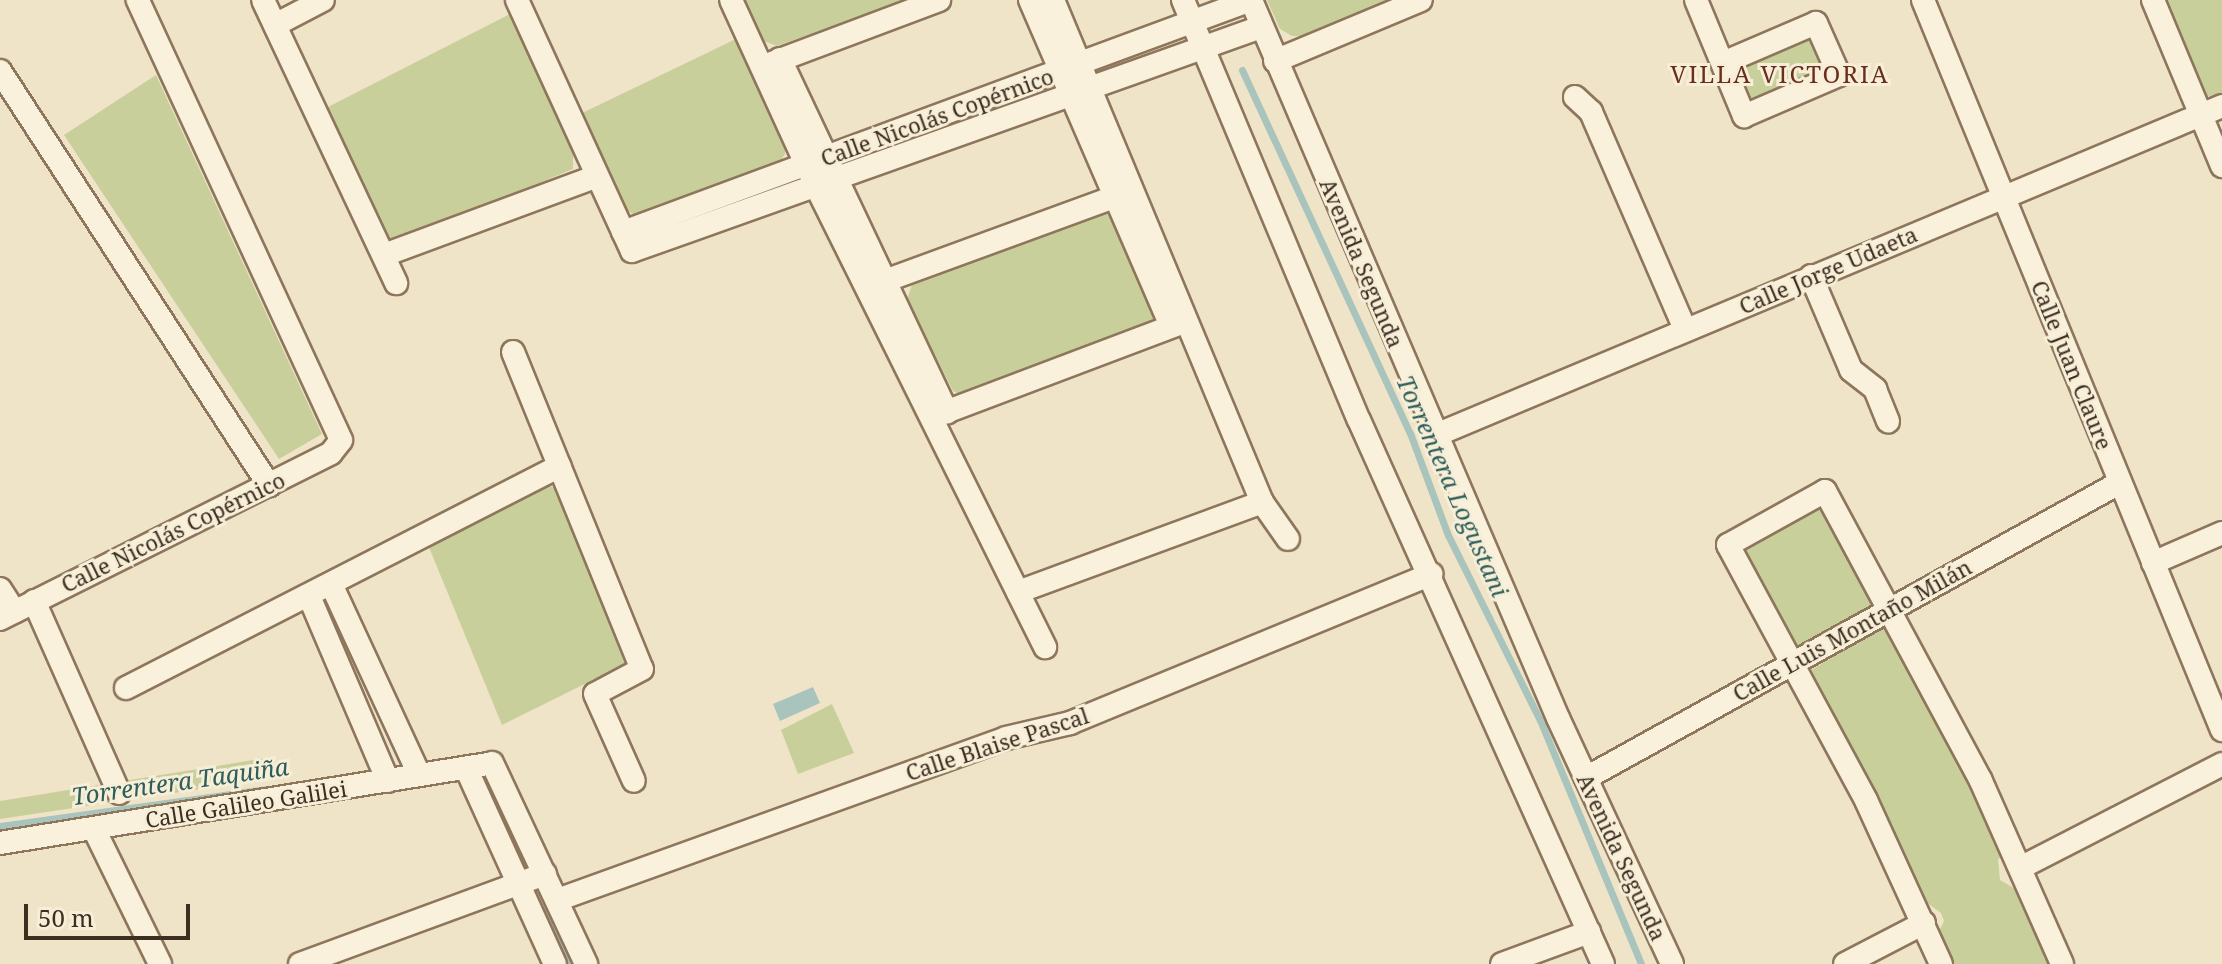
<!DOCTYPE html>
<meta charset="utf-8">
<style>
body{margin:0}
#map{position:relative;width:2222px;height:964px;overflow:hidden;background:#f0e4c8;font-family:"Noto Serif",serif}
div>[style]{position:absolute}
.green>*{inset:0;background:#c9cf9b}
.water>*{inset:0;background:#a9c4bc}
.stream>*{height:7px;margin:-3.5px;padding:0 3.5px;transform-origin:3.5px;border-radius:3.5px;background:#a9c4bc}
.roads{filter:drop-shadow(2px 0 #8d765c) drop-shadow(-2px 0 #8d765c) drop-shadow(0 2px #8d765c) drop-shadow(0 -2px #8d765c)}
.minor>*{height:22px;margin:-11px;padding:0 11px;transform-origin:11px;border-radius:11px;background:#faf1dc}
span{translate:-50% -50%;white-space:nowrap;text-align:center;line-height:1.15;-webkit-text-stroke:6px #f7eed8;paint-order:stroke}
.street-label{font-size:22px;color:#3d2e20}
.neighbourhood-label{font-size:24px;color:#6b2e1e;letter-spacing:2px}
.water-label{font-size:24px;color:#2f5d5a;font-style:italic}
.scale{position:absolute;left:24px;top:904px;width:166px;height:36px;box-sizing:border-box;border:4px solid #3d2e20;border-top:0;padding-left:10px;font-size:24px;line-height:28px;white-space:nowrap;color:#3d2e20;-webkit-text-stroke:6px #f7eed8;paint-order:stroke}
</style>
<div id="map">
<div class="green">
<div style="clip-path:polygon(744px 0,905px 0,777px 46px,761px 40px)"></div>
<div style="clip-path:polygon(1267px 0,1391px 0,1306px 36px,1292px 36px,1280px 29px)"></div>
<div style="clip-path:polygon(2161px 0,2222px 0,2222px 94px,2203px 97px)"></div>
<div style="clip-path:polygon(514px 12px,573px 152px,573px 169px,398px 242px,390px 241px,326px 108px)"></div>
<div style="clip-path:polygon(1805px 36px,1825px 61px,1824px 72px,1749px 105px,1736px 70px,1739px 66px)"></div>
<div style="clip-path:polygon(738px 38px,785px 142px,785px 154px,778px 164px,637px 216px,626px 210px,578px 115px)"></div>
<div style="clip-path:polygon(156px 75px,322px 434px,279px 459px,64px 135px)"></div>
<div style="clip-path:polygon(1105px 212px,1117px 220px,1155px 315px,1151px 322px,961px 395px,953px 391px,907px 300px,913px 281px)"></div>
<div style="clip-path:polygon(542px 484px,557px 488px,625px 664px,502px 725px,428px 545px)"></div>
<div style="clip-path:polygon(1818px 507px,1824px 509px,1872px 600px,1866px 612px,1797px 647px,1741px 550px)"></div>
<div style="clip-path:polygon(1885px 626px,1890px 628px,2007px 849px,1998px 860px,2000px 880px,2019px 891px,2057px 964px,1944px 964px,1937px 935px,1944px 921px,1941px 913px,1919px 897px,1806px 673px)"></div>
<div style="clip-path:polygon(832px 704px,854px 753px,798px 774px,781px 730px)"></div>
<div style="clip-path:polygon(266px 758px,274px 778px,0 819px,0 801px)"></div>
</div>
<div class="water">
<div style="clip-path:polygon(813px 687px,820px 703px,780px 721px,773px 704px)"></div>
</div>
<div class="stream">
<div style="left:1242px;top:70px;width:400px;rotate:65.2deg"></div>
<div style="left:1410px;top:433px;width:109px;rotate:69.6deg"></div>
<div style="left:1448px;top:535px;width:207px;rotate:63.6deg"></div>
<div style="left:1540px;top:720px;width:264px;rotate:67.5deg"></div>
<div style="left:495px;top:799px;width:78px;rotate:65.7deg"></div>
<div style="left:0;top:826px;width:270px;rotate:-7.9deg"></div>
<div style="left:544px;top:911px;width:59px;rotate:63.9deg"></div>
</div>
<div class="roads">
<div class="minor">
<div style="left:263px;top:0;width:313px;rotate:64.8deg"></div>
<div style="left:517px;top:0;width:276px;rotate:65.4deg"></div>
<div style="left:632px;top:251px;width:668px;rotate:-19.6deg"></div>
<div style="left:731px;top:0;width:205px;rotate:65.4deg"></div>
<div style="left:816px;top:186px;width:515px;rotate:63.58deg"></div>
<div style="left:1030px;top:0;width:355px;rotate:66.6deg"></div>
<div style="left:1053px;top:0;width:544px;rotate:67.4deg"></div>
<div style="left:1262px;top:502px;width:45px;rotate:54.9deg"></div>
<div style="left:1183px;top:0;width:455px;rotate:67.3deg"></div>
<div style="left:1359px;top:420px;width:596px;rotate:65.84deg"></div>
<div style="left:1251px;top:0;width:781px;rotate:66.85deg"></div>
<div style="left:1558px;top:718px;width:271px;rotate:65.1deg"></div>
<div style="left:1696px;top:0;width:126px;rotate:67.5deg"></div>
<div style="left:1744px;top:116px;width:103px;rotate:-23.3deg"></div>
<div style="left:1839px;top:75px;width:57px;rotate:-113.9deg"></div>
<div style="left:1816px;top:23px;width:101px;rotate:156.7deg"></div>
<div style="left:1923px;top:0;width:789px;rotate:67.73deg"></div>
<div style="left:2153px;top:0;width:180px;rotate:67.4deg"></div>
<div style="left:275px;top:25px;width:54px;rotate:-27.5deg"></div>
<div style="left:780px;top:59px;width:391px;rotate:64.7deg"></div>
<div style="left:1275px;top:61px;width:158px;rotate:-22.7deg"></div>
<div style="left:769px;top:64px;width:182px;rotate:-20.6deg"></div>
<div style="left:0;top:71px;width:494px;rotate:57deg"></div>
<div style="left:1575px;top:97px;width:22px;rotate:43deg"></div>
<div style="left:1591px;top:112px;width:236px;rotate:66.6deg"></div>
<div style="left:623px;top:232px;width:669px;rotate:-20.28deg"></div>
<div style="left:384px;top:255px;width:227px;rotate:-20.3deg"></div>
<div style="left:1811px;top:276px;width:102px;rotate:66.9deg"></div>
<div style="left:1851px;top:370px;width:31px;rotate:38deg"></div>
<div style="left:1875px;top:389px;width:35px;rotate:68deg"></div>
<div style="left:871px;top:286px;width:274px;rotate:-20.1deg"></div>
<div style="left:513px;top:352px;width:342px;rotate:67.9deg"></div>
<div style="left:642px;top:669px;width:53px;rotate:152deg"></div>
<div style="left:595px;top:694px;width:95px;rotate:65.9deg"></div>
<div style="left:935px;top:416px;width:266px;rotate:-20.7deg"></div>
<div style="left:1436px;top:435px;width:852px;rotate:-22.71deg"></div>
<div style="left:2153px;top:563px;width:75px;rotate:-23.5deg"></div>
<div style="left:332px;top:586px;width:207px;rotate:65.2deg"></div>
<div style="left:0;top:589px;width:27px;rotate:57deg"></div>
<div style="left:1018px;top:592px;width:260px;rotate:-20.2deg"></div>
<div style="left:309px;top:596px;width:201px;rotate:66.9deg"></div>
<div style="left:34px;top:601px;width:210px;rotate:66.1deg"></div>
<div style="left:0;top:619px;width:370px;rotate:-26.6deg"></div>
<div style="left:331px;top:453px;width:16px;rotate:-52deg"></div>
<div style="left:341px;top:440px;width:485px;rotate:-114.8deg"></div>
<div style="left:126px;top:688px;width:487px;rotate:-27.1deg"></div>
<div style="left:466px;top:768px;width:215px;rotate:65.6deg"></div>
<div style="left:1586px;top:778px;width:609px;rotate:-28.96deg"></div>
<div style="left:94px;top:829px;width:150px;rotate:63.9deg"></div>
<div style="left:0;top:843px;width:498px;rotate:-9.2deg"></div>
<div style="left:492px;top:763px;width:222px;rotate:64.9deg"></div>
<div style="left:2022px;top:867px;width:225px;rotate:-27.2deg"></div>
<div style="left:557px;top:900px;width:477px;rotate:-19.8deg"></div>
<div style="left:1006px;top:738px;width:66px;rotate:-13.2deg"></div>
<div style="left:1070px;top:723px;width:391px;rotate:-22.4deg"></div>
<div style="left:300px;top:964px;width:261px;rotate:-20.2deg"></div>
<div style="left:1502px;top:964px;width:93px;rotate:-20.2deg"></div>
<div style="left:1845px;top:964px;width:89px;rotate:-27.4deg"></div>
<div style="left:1941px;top:964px;width:180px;rotate:-114.6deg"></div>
<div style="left:1866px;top:800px;width:290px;rotate:-118.4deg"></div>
<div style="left:1728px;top:545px;width:111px;rotate:-29.1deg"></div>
<div style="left:1825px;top:491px;width:329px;rotate:61.7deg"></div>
<div style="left:1981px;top:781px;width:200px;rotate:66.1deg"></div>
</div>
</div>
<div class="street-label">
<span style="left:937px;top:117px;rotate:-20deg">Calle Nicolás Copérnico</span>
<span style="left:1362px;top:263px;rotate:67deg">Avenida Segunda</span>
<span style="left:1828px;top:270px;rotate:-23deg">Calle Jorge Udaeta</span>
<span style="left:2072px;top:365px;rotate:68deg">Calle Juan Claure</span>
<span style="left:173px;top:532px;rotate:-26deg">Calle Nicolás Copérnico</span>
<span style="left:1852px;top:630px;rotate:-29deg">Calle Luis Montaño Milán</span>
<span style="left:997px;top:744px;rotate:-18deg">Calle Blaise Pascal</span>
<span style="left:246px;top:804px;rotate:-9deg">Calle Galileo Galilei</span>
<span style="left:1622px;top:857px;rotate:65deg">Avenida Segunda</span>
</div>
<div class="neighbourhood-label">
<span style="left:1780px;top:74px">VILLA VICTORIA</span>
</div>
<div class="water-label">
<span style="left:1453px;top:486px;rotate:66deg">Torrentera Logustani</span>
<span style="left:180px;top:781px;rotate:-8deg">Torrentera Taquiña</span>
</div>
<div class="scale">50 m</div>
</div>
